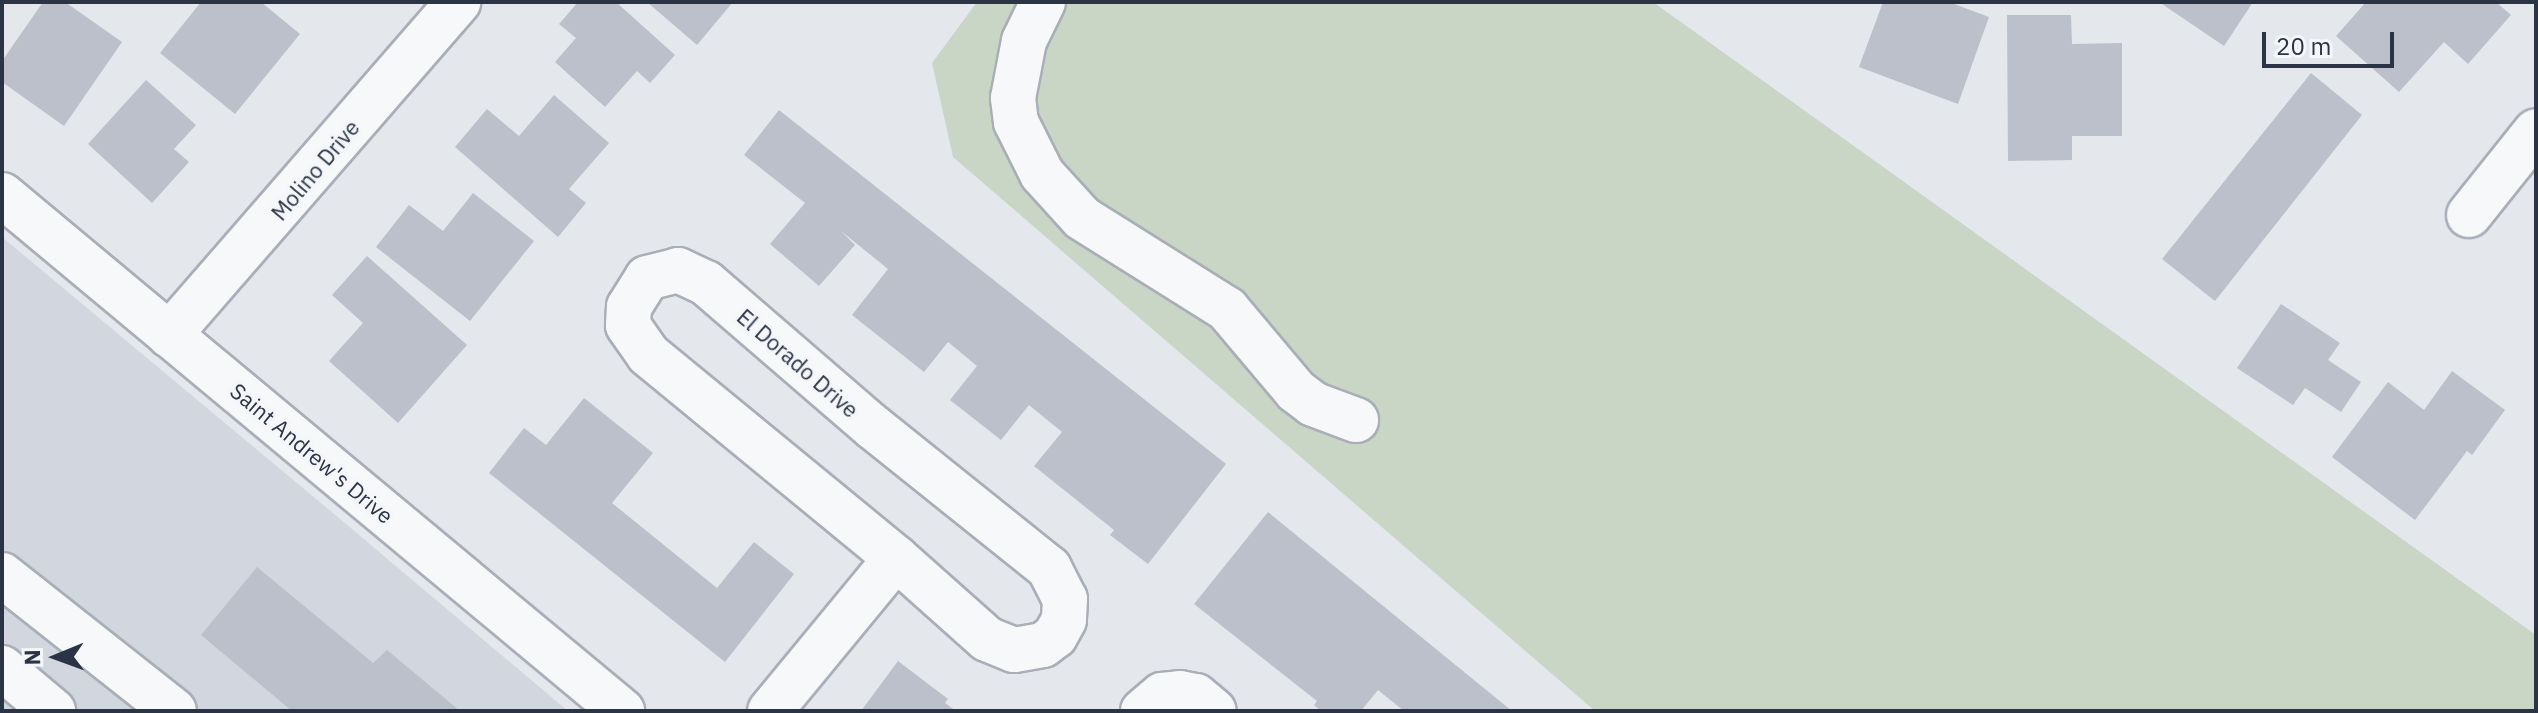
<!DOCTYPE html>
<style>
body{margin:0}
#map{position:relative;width:2538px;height:713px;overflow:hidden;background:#e4e7ec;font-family:"IBM Plex Sans",sans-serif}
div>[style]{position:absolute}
.built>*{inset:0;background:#d2d6de}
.green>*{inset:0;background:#c9d6c5}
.building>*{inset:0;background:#bbc0ca}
.roads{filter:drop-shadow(2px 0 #a9aeb7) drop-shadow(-2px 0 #a9aeb7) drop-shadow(0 2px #a9aeb7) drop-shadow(0 -2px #a9aeb7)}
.minor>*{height:44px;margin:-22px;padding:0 22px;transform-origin:22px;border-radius:22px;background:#f7f8fa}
span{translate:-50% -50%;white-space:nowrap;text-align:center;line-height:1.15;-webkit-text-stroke:7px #f4f6f9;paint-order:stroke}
.street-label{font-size:22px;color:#2b3445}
.frame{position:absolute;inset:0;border:4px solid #2b3445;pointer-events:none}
.north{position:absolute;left:16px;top:617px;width:80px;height:80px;-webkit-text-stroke:6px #f4f6f9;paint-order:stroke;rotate:269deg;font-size:22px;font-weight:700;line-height:32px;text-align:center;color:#2b3445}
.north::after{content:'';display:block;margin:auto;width:28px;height:36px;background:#2b3445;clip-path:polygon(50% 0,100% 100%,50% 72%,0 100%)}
.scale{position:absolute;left:2262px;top:32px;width:132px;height:36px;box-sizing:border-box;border:4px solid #2b3445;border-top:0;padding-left:10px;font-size:24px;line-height:28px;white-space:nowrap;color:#2b3445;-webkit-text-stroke:6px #f4f6f9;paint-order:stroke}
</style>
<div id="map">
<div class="built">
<div style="clip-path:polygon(2px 237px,340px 519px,568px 711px,2px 711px)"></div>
</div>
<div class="green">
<div style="clip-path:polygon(977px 2px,1653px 2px,2536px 635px,2536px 711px,1595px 711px,953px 157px,932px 63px)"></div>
</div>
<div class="building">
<div style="clip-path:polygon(43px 2px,65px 2px,122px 42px,64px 126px,2px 82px,2px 61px)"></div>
<div style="clip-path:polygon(201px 2px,261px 2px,300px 34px,235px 114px,160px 53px)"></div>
<div style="clip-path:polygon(578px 2px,616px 2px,675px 55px,650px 83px,637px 71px,605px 107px,555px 62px,576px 38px,559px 24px)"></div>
<div style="clip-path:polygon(647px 2px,733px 2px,697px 45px)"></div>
<div style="clip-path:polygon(1883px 2px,1949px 2px,1989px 17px,1958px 104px,1859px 67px)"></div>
<div style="clip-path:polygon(2159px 2px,2253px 2px,2224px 46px)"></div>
<div style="clip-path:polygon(2366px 2px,2496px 2px,2511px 15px,2468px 64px,2444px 42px,2399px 92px,2336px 36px)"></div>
<div style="clip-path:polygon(2007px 15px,2071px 15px,2072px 44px,2122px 43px,2122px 136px,2072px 136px,2072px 160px,2008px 161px)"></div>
<div style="clip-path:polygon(2311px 73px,2362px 115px,2215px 301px,2162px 259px)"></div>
<div style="clip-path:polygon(146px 80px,196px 125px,174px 149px,189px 162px,152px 203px,88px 144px)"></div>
<div style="clip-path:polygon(554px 95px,609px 143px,569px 189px,586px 203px,558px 237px,455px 147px,487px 109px,519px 136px)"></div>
<div style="clip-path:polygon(779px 110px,1226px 464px,1148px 564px,1110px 535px,1114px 530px,1034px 466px,1062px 432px,1029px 405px,1001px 440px,950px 400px,977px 366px,948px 342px,924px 372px,852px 315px,888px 269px,841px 231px,855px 245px,819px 286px,770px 244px,805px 203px,744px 155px)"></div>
<div style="clip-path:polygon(473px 193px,534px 241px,470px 321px,376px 247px,409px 205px,443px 231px)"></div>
<div style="clip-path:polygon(367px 256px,467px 345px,398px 423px,329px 361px,363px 323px,332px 295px)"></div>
<div style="clip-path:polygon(2281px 304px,2340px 343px,2328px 360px,2361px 382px,2341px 412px,2305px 388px,2293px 405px,2237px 368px)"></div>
<div style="clip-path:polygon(2452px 371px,2505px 410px,2472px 455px,2467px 451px,2415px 520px,2332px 457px,2388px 382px,2424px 410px)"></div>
<div style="clip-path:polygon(584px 398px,653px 453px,612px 503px,717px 588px,754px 542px,794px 574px,725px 662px,489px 473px,524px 428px,546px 445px)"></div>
<div style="clip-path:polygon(1268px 512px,1512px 711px,1404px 711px,1378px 690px,1361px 711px,1321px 711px,1314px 705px,1317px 701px,1194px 604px)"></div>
<div style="clip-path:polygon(257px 567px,373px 663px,387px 650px,460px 711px,292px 711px,201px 635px)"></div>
<div style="clip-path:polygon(898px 661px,948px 699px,945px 703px,956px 711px,861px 711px)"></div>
</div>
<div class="roads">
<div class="minor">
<div style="left:1043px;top:2px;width:43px;rotate:116deg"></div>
<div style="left:1024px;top:41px;width:58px;rotate:100.9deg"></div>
<div style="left:1013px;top:98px;width:24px;rotate:83deg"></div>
<div style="left:1016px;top:122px;width:58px;rotate:63.4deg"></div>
<div style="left:1042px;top:174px;width:59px;rotate:47.7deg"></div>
<div style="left:1082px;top:218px;width:171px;rotate:32.1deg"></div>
<div style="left:1227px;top:309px;width:107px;rotate:49.9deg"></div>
<div style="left:1296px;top:391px;width:21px;rotate:37deg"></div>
<div style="left:1313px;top:404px;width:46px;rotate:20.4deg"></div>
<div style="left:2px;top:195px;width:807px;rotate:39.77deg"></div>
<div style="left:2469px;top:215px;width:107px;rotate:-51.4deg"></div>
<div style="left:678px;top:270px;width:31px;rotate:25deg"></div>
<div style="left:706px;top:283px;width:221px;rotate:40.8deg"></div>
<div style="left:873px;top:427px;width:226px;rotate:38.7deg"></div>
<div style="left:1049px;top:568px;width:35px;rotate:63deg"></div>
<div style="left:1065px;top:599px;width:21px;rotate:93deg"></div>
<div style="left:1064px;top:620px;width:18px;rotate:119deg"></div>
<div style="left:1055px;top:636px;width:15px;rotate:143deg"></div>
<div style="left:1043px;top:645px;width:29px;rotate:170deg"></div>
<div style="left:1014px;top:650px;width:29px;rotate:-158deg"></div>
<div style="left:987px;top:639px;width:122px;rotate:-138.3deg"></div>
<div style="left:896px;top:558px;width:321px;rotate:-140.6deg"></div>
<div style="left:648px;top:354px;width:35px;rotate:-125deg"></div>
<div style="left:628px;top:325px;width:18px;rotate:-87deg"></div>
<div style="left:629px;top:307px;width:34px;rotate:-58deg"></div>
<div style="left:647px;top:278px;width:32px;rotate:-14deg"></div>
<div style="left:169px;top:335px;width:441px;rotate:-49deg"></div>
<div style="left:2px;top:575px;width:219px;rotate:38.3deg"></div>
<div style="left:2px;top:668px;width:67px;rotate:40.1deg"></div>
<div style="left:770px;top:711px;width:198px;rotate:-50.5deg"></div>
<div style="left:1143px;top:711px;width:25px;rotate:-40deg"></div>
<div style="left:1162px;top:695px;width:18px;rotate:-6deg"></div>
<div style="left:1180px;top:693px;width:16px;rotate:11deg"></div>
<div style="left:1196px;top:696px;width:23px;rotate:40deg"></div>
</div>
</div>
<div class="street-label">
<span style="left:315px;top:170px;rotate:-50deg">Molino Drive</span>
<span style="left:798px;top:363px;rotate:41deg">El Dorado Drive</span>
<span style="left:312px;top:453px;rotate:40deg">Saint Andrew's Drive</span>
</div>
<div class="frame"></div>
<div class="north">N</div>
<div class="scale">20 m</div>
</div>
